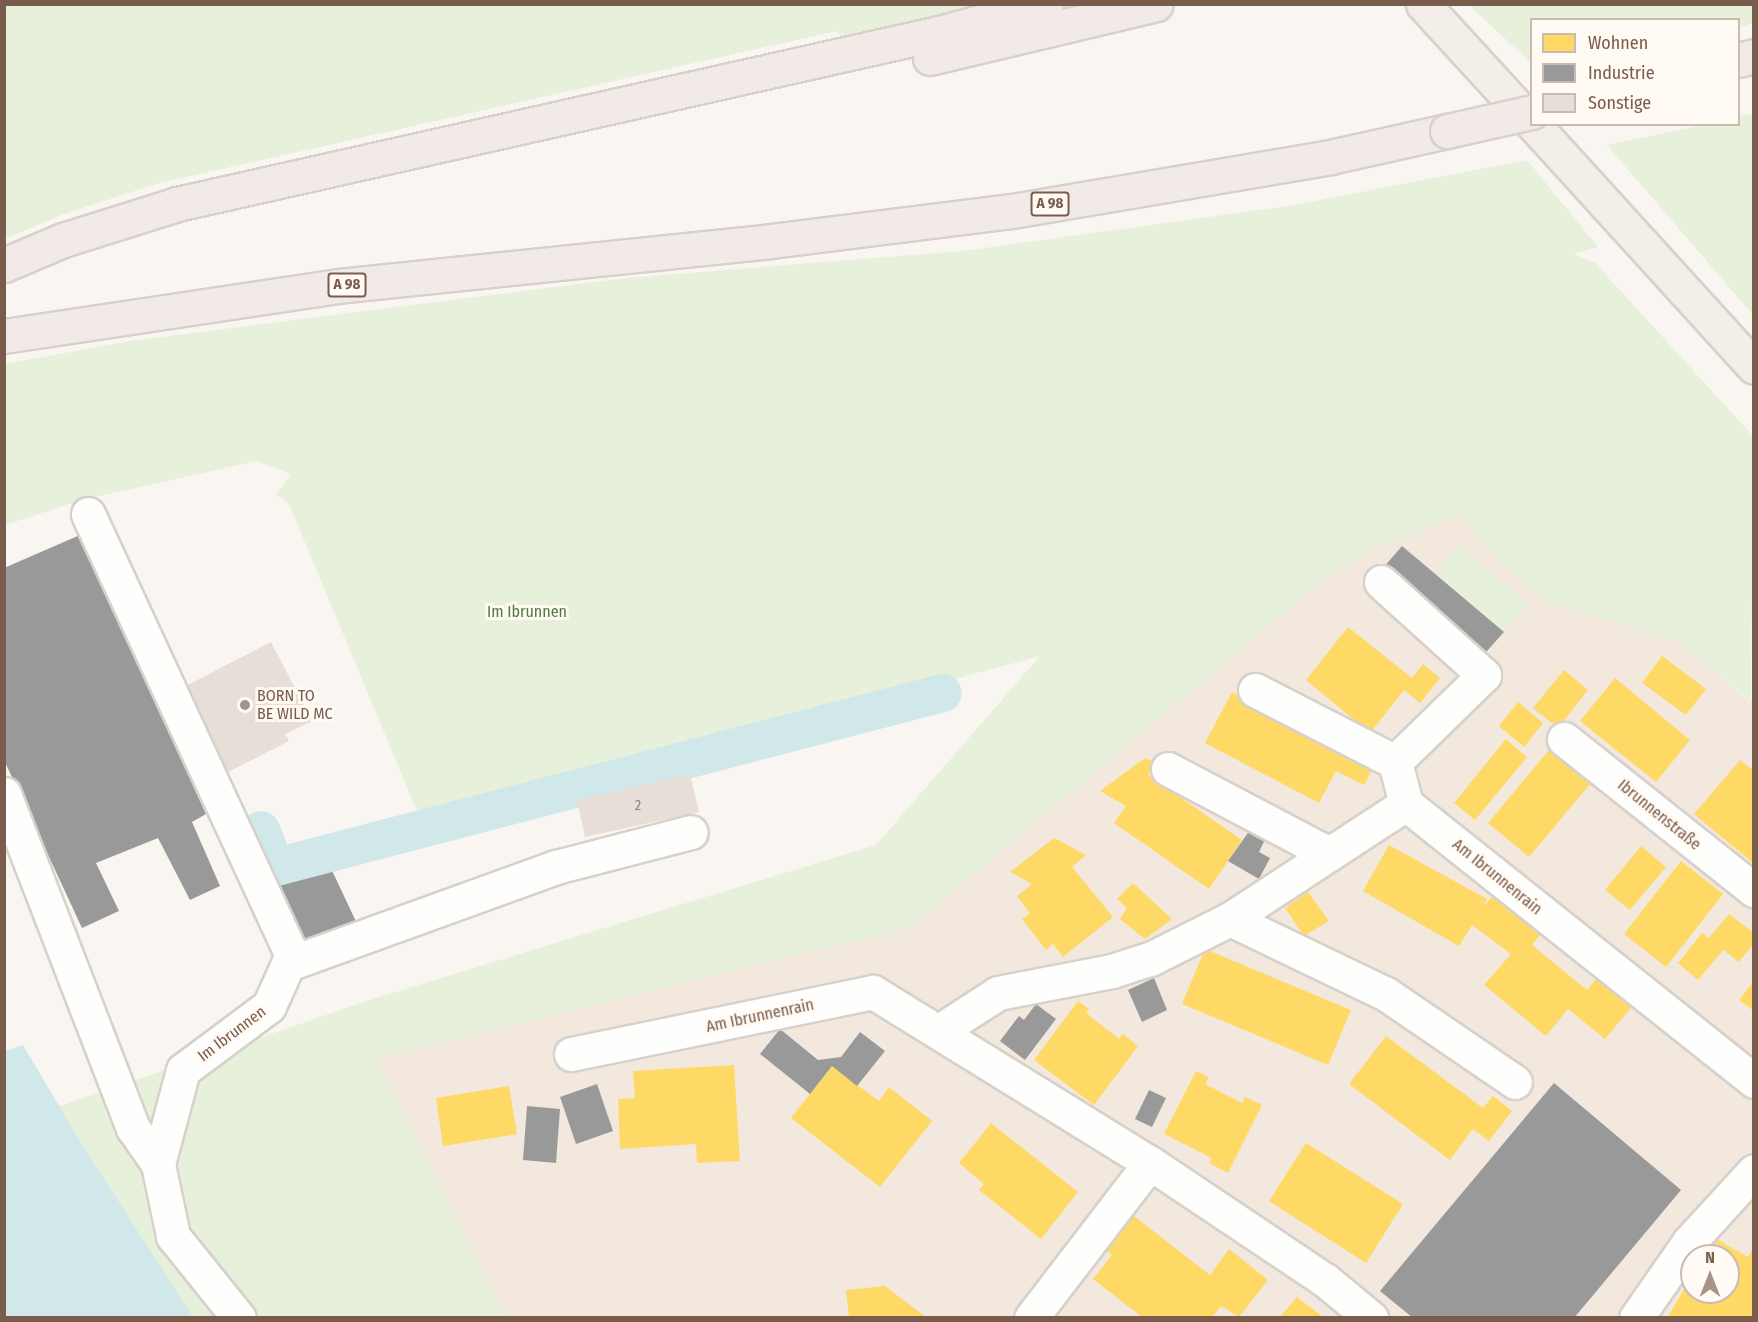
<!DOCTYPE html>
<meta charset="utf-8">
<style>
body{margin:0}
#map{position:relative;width:1758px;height:1322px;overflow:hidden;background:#f9f5f0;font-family:"Fira Sans Condensed",sans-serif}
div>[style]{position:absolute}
.residential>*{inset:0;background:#f2e8de}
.green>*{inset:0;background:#e7f0db}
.water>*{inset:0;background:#d0e8ea}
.homes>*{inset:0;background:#ffd966}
.industry>*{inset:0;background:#999}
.canal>*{height:38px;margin:-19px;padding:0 19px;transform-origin:19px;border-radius:19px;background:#d0e8ea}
.building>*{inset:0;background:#e6ded7}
.roads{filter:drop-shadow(2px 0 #d7d1cb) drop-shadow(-2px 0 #d7d1cb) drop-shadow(0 2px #d7d1cb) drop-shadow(0 -2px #d7d1cb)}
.minor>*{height:33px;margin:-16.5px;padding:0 16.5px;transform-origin:16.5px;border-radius:16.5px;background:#fefefd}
.major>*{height:33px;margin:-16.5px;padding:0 16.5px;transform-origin:16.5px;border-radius:16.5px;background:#f3eee8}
.highway>*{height:33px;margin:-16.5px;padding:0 16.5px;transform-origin:16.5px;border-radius:16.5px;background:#f2eae7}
.bridges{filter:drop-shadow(2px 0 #dad1cc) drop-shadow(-2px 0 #dad1cc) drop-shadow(0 2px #dad1cc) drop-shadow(0 -2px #dad1cc)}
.highway-bridge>*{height:33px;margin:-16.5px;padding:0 16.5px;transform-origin:16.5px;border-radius:16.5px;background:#f2eae7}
.dots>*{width:16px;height:16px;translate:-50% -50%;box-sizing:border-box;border:3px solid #fffaf3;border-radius:50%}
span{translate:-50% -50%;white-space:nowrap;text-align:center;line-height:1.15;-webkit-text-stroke:6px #fffaf3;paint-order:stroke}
.number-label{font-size:14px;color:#977e72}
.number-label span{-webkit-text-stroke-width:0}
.shield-label span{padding:2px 4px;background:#fffaf3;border:2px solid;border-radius:4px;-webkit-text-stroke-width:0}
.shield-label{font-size:15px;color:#7a5c4d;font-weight:700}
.park-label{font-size:16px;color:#537a41}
.poi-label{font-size:16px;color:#7a5c4d}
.left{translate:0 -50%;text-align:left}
.street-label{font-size:16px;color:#7a5c4d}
.frame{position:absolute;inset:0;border:6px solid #7a5c4d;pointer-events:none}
.legend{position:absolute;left:1530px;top:18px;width:210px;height:108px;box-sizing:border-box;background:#fffaf3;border:2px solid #cabbb1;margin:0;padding:8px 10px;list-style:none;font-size:18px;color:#7a5c4d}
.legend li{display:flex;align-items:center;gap:12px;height:30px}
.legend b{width:30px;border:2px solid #cabbb1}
.north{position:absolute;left:1680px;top:1244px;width:60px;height:60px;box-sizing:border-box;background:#fffaf3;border:2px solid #cabbb1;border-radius:50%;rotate:0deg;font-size:16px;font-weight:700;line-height:24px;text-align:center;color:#7a5c4d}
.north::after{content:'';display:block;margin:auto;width:21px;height:27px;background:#a69286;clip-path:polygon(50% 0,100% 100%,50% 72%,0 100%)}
</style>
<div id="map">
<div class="residential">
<div style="clip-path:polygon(evenodd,1461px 515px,1496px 558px,1545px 601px,1680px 642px,1750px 702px,1753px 698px,1753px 1317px,505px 1317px,376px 1058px,909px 928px,1328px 576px,1372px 550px,1461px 515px,1692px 1256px,1728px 1256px,1728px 1292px,1692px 1292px,1692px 1256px)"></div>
</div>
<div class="green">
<div style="clip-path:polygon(5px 5px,983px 5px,843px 42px,837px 31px,159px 183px,61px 215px,5px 239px)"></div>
<div style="clip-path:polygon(1469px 5px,1753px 5px,1753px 23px,1739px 28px,1738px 20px,1532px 20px,1531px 63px)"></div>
<div style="clip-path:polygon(1753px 114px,1754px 114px,1753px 315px,1607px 145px,1704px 125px,1738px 124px,1739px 117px)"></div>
<div style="clip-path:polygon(1527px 160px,1598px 247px,1573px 254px,1594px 262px,1753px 436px,1751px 702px,1680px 642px,1545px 601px,1496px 558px,1461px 515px,1372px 550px,1328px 576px,909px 928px,376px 1058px,505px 1317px,5px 1317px,4px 1125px,376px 998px,876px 845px,1040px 656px,422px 823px,289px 504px,276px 494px,291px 474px,256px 461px,82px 500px,5px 525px,5px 364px,130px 341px,626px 278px,963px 251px,1289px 206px)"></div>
<div style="clip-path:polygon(1459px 546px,1528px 604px,1504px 632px,1435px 574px)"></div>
</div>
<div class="water">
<div style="clip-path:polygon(23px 1045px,81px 1143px,193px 1317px,5px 1317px,5px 1051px)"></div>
</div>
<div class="homes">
<div style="clip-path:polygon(1348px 627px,1412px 678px,1423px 664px,1440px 678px,1420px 703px,1404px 690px,1370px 733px,1306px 680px)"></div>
<div style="clip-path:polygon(1662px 656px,1706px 689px,1686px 715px,1642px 683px)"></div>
<div style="clip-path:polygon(1564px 670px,1588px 690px,1558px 728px,1533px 708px)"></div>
<div style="clip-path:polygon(1615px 678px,1690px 740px,1656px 782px,1580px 721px)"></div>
<div style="clip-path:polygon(1232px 692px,1374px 766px,1364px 785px,1336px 771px,1319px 803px,1205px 743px)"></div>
<div style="clip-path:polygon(1518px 702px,1543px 723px,1524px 747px,1499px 726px)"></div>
<div style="clip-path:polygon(1506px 739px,1527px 757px,1475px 820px,1454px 803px)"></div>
<div style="clip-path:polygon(1549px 750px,1590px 784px,1529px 857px,1488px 823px)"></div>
<div style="clip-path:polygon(1145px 758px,1156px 763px,1148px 775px,1242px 840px,1209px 889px,1114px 823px,1126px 806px,1100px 791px)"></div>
<div style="clip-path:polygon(1740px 760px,1754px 771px,1754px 864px,1694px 814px)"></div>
<div style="clip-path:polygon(1054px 838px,1086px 855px,1072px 867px,1113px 917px,1063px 957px,1053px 944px,1046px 950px,1022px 919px,1030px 913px,1017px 896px,1032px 884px,1010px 872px)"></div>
<div style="clip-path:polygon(1389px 845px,1487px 899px,1482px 907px,1496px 893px,1544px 930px,1532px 945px,1587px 990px,1601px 973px,1636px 1002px,1605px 1039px,1568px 1009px,1546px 1036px,1484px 985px,1511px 954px,1472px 925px,1459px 946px,1363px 891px)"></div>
<div style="clip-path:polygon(1641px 846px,1666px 867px,1630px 910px,1605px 890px)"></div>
<div style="clip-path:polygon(1681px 861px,1723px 894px,1666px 967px,1624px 934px)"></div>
<div style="clip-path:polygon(1133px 883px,1172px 919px,1145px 939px,1120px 919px,1127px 908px,1117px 899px)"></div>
<div style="clip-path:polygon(1308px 892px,1329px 921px,1304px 936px,1285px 908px)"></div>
<div style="clip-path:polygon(1729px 914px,1754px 933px,1754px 943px,1739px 962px,1723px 950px,1698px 980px,1678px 963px,1702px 933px,1709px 938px)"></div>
<div style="clip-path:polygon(1205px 949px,1351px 1010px,1328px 1065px,1182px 1004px)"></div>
<div style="clip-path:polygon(1754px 981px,1754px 1011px,1739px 1000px)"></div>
<div style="clip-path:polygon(1078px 1001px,1089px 1009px,1086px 1013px,1119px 1039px,1123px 1034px,1138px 1046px,1094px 1105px,1034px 1060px)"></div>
<div style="clip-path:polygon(1386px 1036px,1483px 1108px,1493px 1096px,1512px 1111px,1489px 1141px,1473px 1129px,1450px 1160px,1349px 1084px)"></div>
<div style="clip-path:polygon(734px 1065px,740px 1161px,697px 1163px,696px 1144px,620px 1149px,618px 1099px,635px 1098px,633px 1071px)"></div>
<div style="clip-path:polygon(832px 1066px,879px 1101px,889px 1087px,932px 1121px,880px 1187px,791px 1118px)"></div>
<div style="clip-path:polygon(1196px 1071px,1209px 1077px,1205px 1084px,1242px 1103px,1245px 1097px,1262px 1105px,1228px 1173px,1209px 1163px,1212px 1158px,1164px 1134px)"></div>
<div style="clip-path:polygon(509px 1086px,517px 1134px,443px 1146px,436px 1098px)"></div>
<div style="clip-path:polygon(991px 1123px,1078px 1192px,1041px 1239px,979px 1190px,984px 1184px,959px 1163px)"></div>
<div style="clip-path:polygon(1306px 1143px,1403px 1204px,1366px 1263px,1269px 1201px)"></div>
<div style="clip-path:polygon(1130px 1213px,1210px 1275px,1229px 1249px,1268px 1280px,1239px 1317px,1221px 1306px,1212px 1317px,1142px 1317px,1093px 1279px,1112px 1255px,1103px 1248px)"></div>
<div style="clip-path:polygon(1713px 1237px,1748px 1257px,1754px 1246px,1754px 1317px,1668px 1317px,1692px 1275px,1692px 1292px,1728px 1292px,1728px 1256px,1703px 1256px)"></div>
<div style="clip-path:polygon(885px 1286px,926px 1317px,849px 1317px,846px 1290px)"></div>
<div style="clip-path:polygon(1297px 1297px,1323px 1317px,1280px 1317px)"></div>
</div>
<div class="industry">
<div style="clip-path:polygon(80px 535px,206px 814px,192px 822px,220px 886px,190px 900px,158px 838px,96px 863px,119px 911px,82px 928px,4px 760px,4px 568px)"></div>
<div style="clip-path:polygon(1402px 546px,1504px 632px,1478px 661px,1377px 575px)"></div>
<div style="clip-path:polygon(1255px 823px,1270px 829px,1259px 852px,1270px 858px,1259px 879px,1228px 861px)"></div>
<div style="clip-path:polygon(327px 860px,360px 930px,307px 954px,275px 883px)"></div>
<div style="clip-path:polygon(1154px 978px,1167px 1010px,1142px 1022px,1128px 990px)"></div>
<div style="clip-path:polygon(1036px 1004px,1056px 1019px,1025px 1060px,1000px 1041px,1019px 1016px,1024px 1020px)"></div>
<div style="clip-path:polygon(780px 1029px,818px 1060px,841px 1057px,860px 1032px,885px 1051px,857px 1086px,832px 1066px,810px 1094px,760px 1054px)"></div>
<div style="clip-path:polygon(1554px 1083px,1681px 1190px,1574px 1318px,1413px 1318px,1380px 1291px)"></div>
<div style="clip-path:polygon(597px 1084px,613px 1131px,576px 1144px,560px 1097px)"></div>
<div style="clip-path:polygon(1149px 1090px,1166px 1098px,1152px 1127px,1135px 1119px)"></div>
<div style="clip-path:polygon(527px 1106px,560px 1109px,556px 1163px,523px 1160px)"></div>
</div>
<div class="canal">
<div style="left:261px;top:830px;width:40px;rotate:68deg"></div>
<div style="left:276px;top:867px;width:689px;rotate:-14.62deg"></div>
</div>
<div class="building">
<div style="clip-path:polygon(271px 642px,312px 721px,285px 734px,289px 741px,222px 775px,178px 690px)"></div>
<div style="clip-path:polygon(690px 774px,699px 812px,585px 837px,577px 800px)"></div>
</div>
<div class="roads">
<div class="minor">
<div style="left:88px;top:514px;width:486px;rotate:65.2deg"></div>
<div style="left:292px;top:955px;width:56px;rotate:114.3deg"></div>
<div style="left:269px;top:1006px;width:107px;rotate:143.3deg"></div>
<div style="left:183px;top:1070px;width:97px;rotate:104.9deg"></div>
<div style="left:158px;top:1164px;width:74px;rotate:78.2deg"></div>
<div style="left:173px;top:1236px;width:105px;rotate:51.2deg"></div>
<div style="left:1381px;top:582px;width:139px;rotate:42.1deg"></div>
<div style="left:1484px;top:675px;width:124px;rotate:135.7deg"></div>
<div style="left:1395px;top:762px;width:43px;rotate:75.3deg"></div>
<div style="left:1255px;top:690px;width:157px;rotate:27.2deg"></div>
<div style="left:1564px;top:739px;width:243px;rotate:38.5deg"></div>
<div style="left:1168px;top:769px;width:182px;rotate:27.8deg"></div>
<div style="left:4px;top:794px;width:358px;rotate:68.9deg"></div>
<div style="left:133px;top:1128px;width:44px;rotate:55.2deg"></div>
<div style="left:1230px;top:919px;width:173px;rotate:25.7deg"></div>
<div style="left:1386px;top:994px;width:156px;rotate:34.3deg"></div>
<div style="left:288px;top:964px;width:285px;rotate:-19.9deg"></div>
<div style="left:556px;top:867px;width:139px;rotate:-14.5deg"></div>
<div style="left:939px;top:1031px;width:70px;rotate:-32.8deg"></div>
<div style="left:998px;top:993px;width:116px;rotate:-10.9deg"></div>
<div style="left:1112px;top:971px;width:40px;rotate:-18deg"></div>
<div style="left:1150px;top:959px;width:89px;rotate:-26.6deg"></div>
<div style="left:1230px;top:919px;width:210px;rotate:-33.2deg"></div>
<div style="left:1406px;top:804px;width:445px;rotate:38.5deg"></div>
<div style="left:571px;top:1054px;width:308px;rotate:-11.6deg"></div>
<div style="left:873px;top:992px;width:326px;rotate:31.7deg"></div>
<div style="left:1150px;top:1163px;width:211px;rotate:33.8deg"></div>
<div style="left:1325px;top:1280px;width:60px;rotate:39.6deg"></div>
<div style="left:1031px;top:1318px;width:195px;rotate:-52.5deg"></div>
<div style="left:1636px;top:1318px;width:93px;rotate:-55.1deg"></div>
<div style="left:1689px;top:1242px;width:96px;rotate:-47.5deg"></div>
</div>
<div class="major">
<div style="left:1423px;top:4px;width:161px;rotate:47.5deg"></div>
<div style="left:1533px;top:124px;width:328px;rotate:47.7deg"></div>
</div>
<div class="highway">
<div style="left:930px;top:58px;width:232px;rotate:-13.4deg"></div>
<div style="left:1738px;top:60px;width:16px;rotate:-14deg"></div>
<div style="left:4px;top:265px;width:64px;rotate:-23deg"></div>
<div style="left:63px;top:240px;width:120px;rotate:-17.5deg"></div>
<div style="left:177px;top:204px;width:781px;rotate:-12.65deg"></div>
<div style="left:939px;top:33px;width:111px;rotate:-15.2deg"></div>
<div style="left:4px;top:336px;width:338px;rotate:-8.5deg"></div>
<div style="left:338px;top:286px;width:434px;rotate:-5.9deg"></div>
<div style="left:770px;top:241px;width:244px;rotate:-7.1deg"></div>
<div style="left:1012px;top:211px;width:323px;rotate:-9.6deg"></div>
<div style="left:1330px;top:157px;width:120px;rotate:-12.5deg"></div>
</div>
</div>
<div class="bridges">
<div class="highway-bridge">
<div style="left:1447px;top:131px;width:87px;rotate:-12.6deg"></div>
</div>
</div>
<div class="dots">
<div style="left:245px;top:705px;background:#a69286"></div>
</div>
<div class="number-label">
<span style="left:638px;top:806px">2</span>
</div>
<div class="shield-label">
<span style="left:1050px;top:204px">A 98</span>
<span style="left:347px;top:285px">A 98</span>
</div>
<div class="park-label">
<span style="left:527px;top:612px">Im Ibrunnen</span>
</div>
<div class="poi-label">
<span class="left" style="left:257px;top:705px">BORN TO<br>BE WILD MC</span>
</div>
<div class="street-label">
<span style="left:1659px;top:815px;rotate:39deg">Ibrunnenstraße</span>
<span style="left:1497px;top:877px;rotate:39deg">Am Ibrunnenrain</span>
<span style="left:760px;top:1016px;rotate:-12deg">Am Ibrunnenrain</span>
<span style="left:232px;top:1034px;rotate:-37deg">Im Ibrunnen</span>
</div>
<div class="frame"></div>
<ul class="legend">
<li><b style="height:16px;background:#ffd966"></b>Wohnen</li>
<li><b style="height:16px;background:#999"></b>Industrie</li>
<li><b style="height:16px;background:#e6ded7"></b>Sonstige</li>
</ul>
<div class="north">N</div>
</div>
